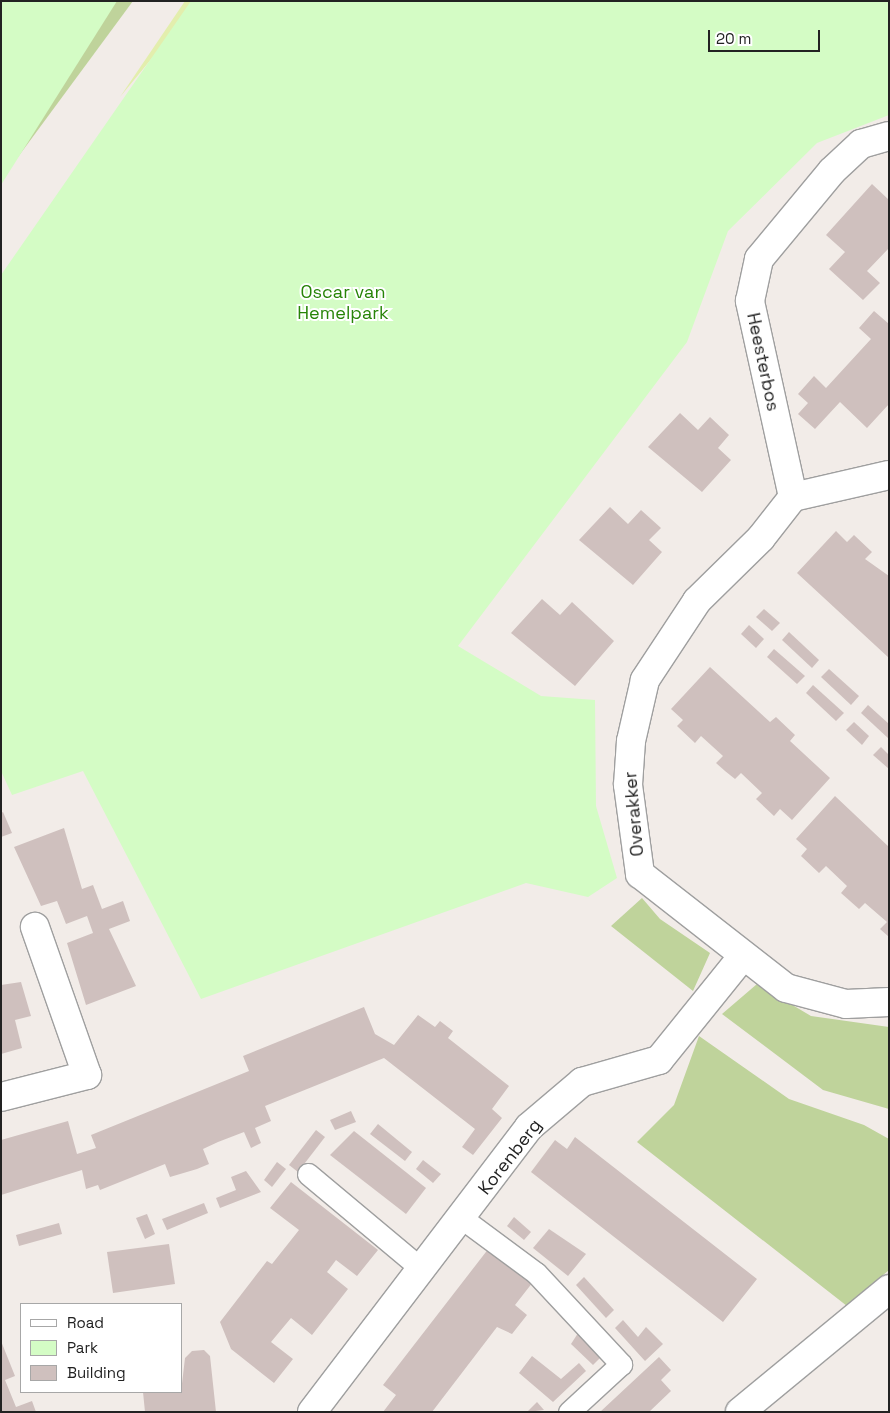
<!DOCTYPE html>
<style>
body{margin:0}
#map{position:relative;width:890px;height:1413px;overflow:hidden;background:#f2ece8;font-family:"Space Grotesk",sans-serif}
div>[style]{position:absolute}
.grass>*{inset:0;background:#e3eead}
.forest>*{inset:0;background:#bfd39b}
.park>*{inset:0;background:#d4fcc5}
.building>*{inset:0;background:#cfc0be}
.roads{filter:drop-shadow(1px 0 #9f9f9f) drop-shadow(-1px 0 #9f9f9f) drop-shadow(0 1px #9f9f9f) drop-shadow(0 -1px #9f9f9f)}
.service>*{height:21px;margin:-10.5px;padding:0 10.5px;transform-origin:10.5px;border-radius:10.5px;background:#fff}
.minor>*{height:28px;margin:-14px;padding:0 14px;transform-origin:14px;border-radius:14px;background:#fff}
.tertiary>*{height:28px;margin:-14px;padding:0 14px;transform-origin:14px;border-radius:14px;background:#fff}
span{translate:-50% -50%;white-space:nowrap;text-align:center;line-height:1.15;-webkit-text-stroke:4px #fff;paint-order:stroke}
.park-label{font-size:18px;color:#278407}
.street-label{font-size:18px;color:#222}
.frame{position:absolute;inset:0;border:2px solid #222;pointer-events:none}
.legend{position:absolute;left:20px;top:1303px;width:162px;height:90px;box-sizing:border-box;background:#fff;border:1px solid #a7a7a7;margin:0;padding:6px 9px;list-style:none;font-size:15px;color:#222}
.legend li{display:flex;align-items:center;gap:10px;height:25px}
.legend b{width:25px;border:1px solid #a7a7a7}
.scale{position:absolute;left:708px;top:30px;width:112px;height:22px;box-sizing:border-box;border:2px solid #222;border-top:0;padding-left:6px;font-size:15px;line-height:18px;white-space:nowrap;color:#222;-webkit-text-stroke:4px #fff;paint-order:stroke}
</style>
<div id="map">
<div class="grass">
<div style="clip-path:polygon(185px 1px,248px 1px,157px 52px,120px 97px)"></div>
</div>
<div class="forest">
<div style="clip-path:polygon(84px 1px,133px 1px,1px 180px)"></div>
<div style="clip-path:polygon(642px 898px,660px 919px,710px 953px,693px 991px,611px 926px)"></div>
<div style="clip-path:polygon(757px 984px,811px 1016px,889px 1027px,889px 1109px,823px 1090px,722px 1014px)"></div>
<div style="clip-path:polygon(699px 1036px,789px 1099px,864px 1125px,889px 1139px,889px 1270px,847px 1306px,637px 1142px,674px 1105px)"></div>
</div>
<div class="park">
<div style="clip-path:polygon(1px 1px,117px 1px,1px 185px)"></div>
<div style="clip-path:polygon(191px 1px,889px 1px,889px 115px,817px 143px,728px 231px,687px 342px,458px 646px,541px 696px,595px 700px,596px 806px,617px 878px,588px 897px,526px 883px,201px 999px,83px 771px,12px 795px,1px 771px,1px 275px)"></div>
</div>
<div class="building">
<div style="clip-path:polygon(872px 184px,889px 200px,889px 248px,867px 271px,880px 283px,863px 300px,829px 269px,845px 252px,826px 235px)"></div>
<div style="clip-path:polygon(874px 311px,889px 324px,889px 404px,867px 428px,840px 402px,815px 429px,798px 414px,808px 403px,798px 394px,814px 376px,826px 388px,871px 339px,859px 328px)"></div>
<div style="clip-path:polygon(680px 413px,698px 430px,710px 417px,729px 435px,718px 448px,731px 460px,702px 492px,648px 447px)"></div>
<div style="clip-path:polygon(610px 507px,628px 524px,641px 510px,661px 528px,649px 540px,662px 552px,633px 585px,579px 540px)"></div>
<div style="clip-path:polygon(836px 531px,847px 542px,854px 535px,872px 552px,865px 559px,889px 576px,889px 658px,797px 573px)"></div>
<div style="clip-path:polygon(542px 599px,560px 615px,572px 602px,614px 641px,575px 686px,511px 633px)"></div>
<div style="clip-path:polygon(764px 609px,780px 623px,772px 631px,756px 617px)"></div>
<div style="clip-path:polygon(749px 625px,764px 639px,756px 648px,741px 634px)"></div>
<div style="clip-path:polygon(789px 632px,819px 660px,812px 668px,782px 640px)"></div>
<div style="clip-path:polygon(774px 649px,805px 676px,797px 684px,767px 657px)"></div>
<div style="clip-path:polygon(710px 667px,770px 722px,776px 717px,795px 735px,790px 741px,830px 778px,792px 820px,780px 809px,774px 816px,756px 799px,762px 793px,741px 773px,735px 779px,725px 771px,716px 763px,723px 756px,701px 736px,695px 743px,677px 726px,683px 720px,671px 709px)"></div>
<div style="clip-path:polygon(829px 669px,859px 696px,851px 705px,821px 677px)"></div>
<div style="clip-path:polygon(813px 685px,844px 713px,836px 721px,806px 693px)"></div>
<div style="clip-path:polygon(868px 705px,889px 724px,889px 739px,861px 713px)"></div>
<div style="clip-path:polygon(854px 722px,869px 736px,862px 745px,846px 730px)"></div>
<div style="clip-path:polygon(881px 747px,889px 755px,889px 769px,873px 755px)"></div>
<div style="clip-path:polygon(835px 796px,889px 847px,889px 937px,880px 929px,887px 922px,865px 903px,859px 909px,841px 893px,847px 886px,826px 866px,819px 873px,801px 856px,807px 849px,796px 839px)"></div>
<div style="clip-path:polygon(3px 812px,12px 833px,1px 837px,1px 813px)"></div>
<div style="clip-path:polygon(64px 828px,82px 889px,93px 885px,102px 909px,123px 901px,130px 921px,109px 929px,136px 986px,86px 1005px,67px 943px,93px 933px,87px 916px,66px 924px,57px 901px,41px 906px,14px 847px)"></div>
<div style="clip-path:polygon(21px 982px,31px 1016px,15px 1020px,22px 1048px,1px 1054px,1px 985px)"></div>
<div style="clip-path:polygon(364px 1007px,375px 1034px,394px 1045px,418px 1015px,435px 1027px,440px 1021px,453px 1031px,448px 1038px,509px 1086px,492px 1109px,502px 1118px,473px 1155px,462px 1147px,475px 1129px,384px 1058px,265px 1106px,271px 1121px,255px 1128px,261px 1143px,251px 1148px,244px 1132px,218px 1142px,203px 1149px,209px 1164px,197px 1169px,170px 1177px,165px 1164px,100px 1190px,98px 1185px,86px 1189px,82px 1170px,1px 1195px,1px 1140px,68px 1121px,77px 1154px,96px 1148px,91px 1135px,249px 1071px,243px 1056px)"></div>
<div style="clip-path:polygon(351px 1111px,356px 1122px,335px 1130px,330px 1120px)"></div>
<div style="clip-path:polygon(378px 1124px,412px 1152px,405px 1161px,370px 1134px)"></div>
<div style="clip-path:polygon(316px 1130px,325px 1137px,298px 1172px,289px 1165px)"></div>
<div style="clip-path:polygon(354px 1131px,426px 1188px,406px 1214px,330px 1155px)"></div>
<div style="clip-path:polygon(575px 1137px,757px 1279px,723px 1322px,531px 1172px,555px 1140px,567px 1149px)"></div>
<div style="clip-path:polygon(423px 1160px,441px 1174px,433px 1183px,416px 1169px)"></div>
<div style="clip-path:polygon(277px 1162px,286px 1169px,272px 1187px,264px 1180px)"></div>
<div style="clip-path:polygon(246px 1171px,261px 1192px,220px 1208px,216px 1198px,236px 1190px,231px 1177px)"></div>
<div style="clip-path:polygon(291px 1182px,378px 1250px,357px 1276px,336px 1260px,327px 1272px,348px 1289px,312px 1335px,291px 1318px,271px 1342px,293px 1359px,274px 1383px,231px 1349px,220px 1322px,267px 1261px,272px 1264px,299px 1230px,270px 1208px)"></div>
<div style="clip-path:polygon(204px 1203px,208px 1213px,167px 1230px,162px 1219px)"></div>
<div style="clip-path:polygon(147px 1214px,155px 1234px,145px 1239px,136px 1218px)"></div>
<div style="clip-path:polygon(514px 1217px,531px 1232px,524px 1240px,507px 1226px)"></div>
<div style="clip-path:polygon(59px 1223px,62px 1234px,19px 1246px,16px 1235px)"></div>
<div style="clip-path:polygon(549px 1229px,586px 1254px,568px 1276px,533px 1248px)"></div>
<div style="clip-path:polygon(169px 1244px,175px 1284px,113px 1293px,107px 1252px)"></div>
<div style="clip-path:polygon(489px 1248px,533px 1282px,515px 1305px,527px 1315px,512px 1334px,497px 1327px,432px 1412px,383px 1412px,396px 1395px,383px 1385px)"></div>
<div style="clip-path:polygon(584px 1277px,614px 1310px,606px 1318px,576px 1285px)"></div>
<div style="clip-path:polygon(623px 1320px,638px 1337px,646px 1327px,663px 1344px,645px 1361px,615px 1328px)"></div>
<div style="clip-path:polygon(580px 1330px,603px 1355px,593px 1365px,571px 1344px)"></div>
<div style="clip-path:polygon(1px 1341px,15px 1376px,5px 1380px,16px 1407px,32px 1401px,36px 1412px,1px 1412px)"></div>
<div style="clip-path:polygon(204px 1350px,210px 1356px,216px 1412px,145px 1412px,143px 1392px,181px 1392px,185px 1358px,192px 1351px)"></div>
<div style="clip-path:polygon(532px 1356px,561px 1379px,579px 1363px,586px 1371px,553px 1402px,519px 1373px)"></div>
<div style="clip-path:polygon(659px 1357px,671px 1370px,661px 1380px,671px 1391px,649px 1412px,600px 1412px)"></div>
<div style="clip-path:polygon(537px 1402px,544px 1410px,527px 1412px)"></div>
</div>
<div class="roads">
<div class="service">
<div style="left:308px;top:1174px;width:150px;rotate:39.9deg"></div>
<div style="left:463px;top:1219px;width:91px;rotate:36.5deg"></div>
<div style="left:536px;top:1273px;width:125px;rotate:47deg"></div>
<div style="left:621px;top:1364px;width:71px;rotate:137.3deg"></div>
</div>
<div class="minor">
<div style="left:889px;top:475px;width:98px;rotate:167.1deg"></div>
<div style="left:793px;top:497px;width:52px;rotate:128deg"></div>
<div style="left:761px;top:538px;width:90px;rotate:135.5deg"></div>
<div style="left:697px;top:601px;width:95px;rotate:123.4deg"></div>
<div style="left:645px;top:680px;width:63px;rotate:102.9deg"></div>
<div style="left:631px;top:741px;width:44px;rotate:93.9deg"></div>
<div style="left:628px;top:785px;width:90px;rotate:82.3deg"></div>
<div style="left:640px;top:874px;width:185px;rotate:38deg"></div>
<div style="left:786px;top:988px;width:62px;rotate:14.9deg"></div>
<div style="left:846px;top:1004px;width:43px;rotate:-2.7deg"></div>
<div style="left:793px;top:497px;width:201px;rotate:-102.4deg"></div>
<div style="left:750px;top:301px;width:43px;rotate:-77.9deg"></div>
<div style="left:759px;top:259px;width:114px;rotate:-50.3deg"></div>
<div style="left:832px;top:171px;width:40px;rotate:-43deg"></div>
<div style="left:861px;top:144px;width:29px;rotate:-16deg"></div>
<div style="left:1px;top:1097px;width:89px;rotate:-14.3deg"></div>
<div style="left:87px;top:1075px;width:157px;rotate:-109.4deg"></div>
<div style="left:312px;top:1412px;width:358px;rotate:-52.7deg"></div>
<div style="left:529px;top:1127px;width:70px;rotate:-40.3deg"></div>
<div style="left:582px;top:1082px;width:80px;rotate:-15.9deg"></div>
<div style="left:659px;top:1060px;width:132px;rotate:-51.1deg"></div>
</div>
<div class="tertiary">
<div style="left:740px;top:1412px;width:193px;rotate:-39.5deg"></div>
</div>
</div>
<div class="park-label">
<span style="left:343px;top:303px">Oscar van<br>Hemelpark</span>
</div>
<div class="street-label">
<span style="left:763px;top:362px;rotate:78deg">Heesterbos</span>
<span style="left:634px;top:814px;rotate:-95deg">Overakker</span>
<span style="left:510px;top:1157px;rotate:-52deg">Korenberg</span>
</div>
<div class="frame"></div>
<ul class="legend">
<li><b style="height:6px;background:#fff"></b>Road</li>
<li><b style="height:14px;background:#d4fcc5"></b>Park</li>
<li><b style="height:14px;background:#cfc0be"></b>Building</li>
</ul>
<div class="scale">20 m</div>
</div>
